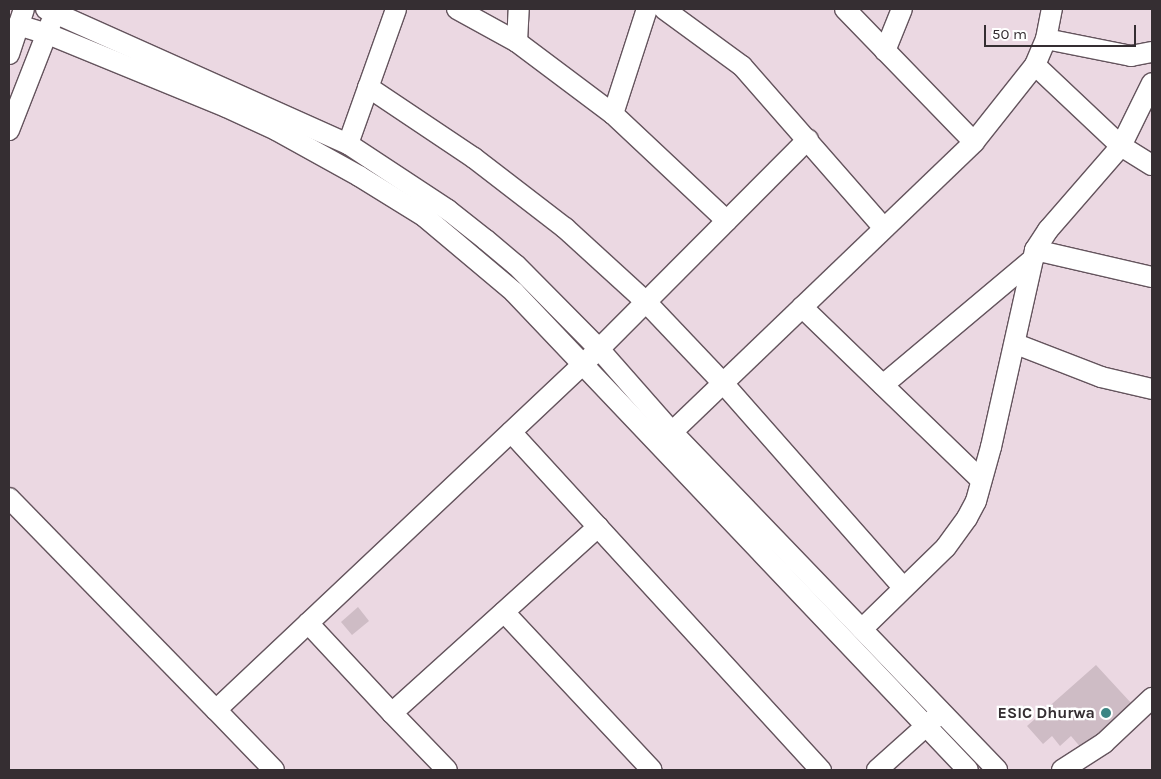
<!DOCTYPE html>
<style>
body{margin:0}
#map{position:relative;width:1161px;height:779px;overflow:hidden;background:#ebd8e2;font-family:Karla,sans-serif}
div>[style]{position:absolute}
.building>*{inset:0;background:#cebcc5}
.roads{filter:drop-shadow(1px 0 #64545d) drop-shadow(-1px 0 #64545d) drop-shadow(0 1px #64545d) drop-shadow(0 -1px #64545d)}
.minor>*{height:20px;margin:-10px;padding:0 10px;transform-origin:10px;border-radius:10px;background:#fff}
.dots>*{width:14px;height:14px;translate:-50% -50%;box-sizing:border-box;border:2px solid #fff;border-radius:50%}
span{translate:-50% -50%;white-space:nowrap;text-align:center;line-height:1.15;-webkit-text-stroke:4.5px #fff;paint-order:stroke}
.poi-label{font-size:16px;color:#352e32;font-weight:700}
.right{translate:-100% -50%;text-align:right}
.frame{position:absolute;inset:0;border:10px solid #352e32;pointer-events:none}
.scale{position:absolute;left:984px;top:25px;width:152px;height:22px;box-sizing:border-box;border:2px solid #352e32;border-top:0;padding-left:6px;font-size:15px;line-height:18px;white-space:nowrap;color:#352e32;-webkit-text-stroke:4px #fff;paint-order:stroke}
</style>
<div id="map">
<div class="building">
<div style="clip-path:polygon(358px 607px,369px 621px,352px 635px,341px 622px)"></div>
<div style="clip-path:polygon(1096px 665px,1132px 704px,1082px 749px,1071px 736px,1060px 746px,1052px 736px,1043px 744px,1027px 726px)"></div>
</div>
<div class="roads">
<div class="minor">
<div style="left:46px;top:9px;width:331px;rotate:24.1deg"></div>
<div style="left:348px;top:144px;width:120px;rotate:33.4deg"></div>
<div style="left:448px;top:210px;width:48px;rotate:38.3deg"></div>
<div style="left:486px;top:240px;width:39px;rotate:40deg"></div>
<div style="left:516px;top:265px;width:118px;rotate:45.3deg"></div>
<div style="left:599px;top:349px;width:111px;rotate:48.7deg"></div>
<div style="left:672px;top:432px;width:469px;rotate:46.1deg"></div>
<div style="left:457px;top:9px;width:68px;rotate:28.8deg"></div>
<div style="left:517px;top:42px;width:120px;rotate:36.9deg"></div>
<div style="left:613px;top:114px;width:156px;rotate:43.2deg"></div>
<div style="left:664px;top:9px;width:97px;rotate:36.2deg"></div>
<div style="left:742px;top:66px;width:215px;rotate:48.8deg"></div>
<div style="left:845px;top:9px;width:185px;rotate:45.9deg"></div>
<div style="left:18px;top:25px;width:31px;rotate:17deg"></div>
<div style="left:48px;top:34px;width:192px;rotate:22.3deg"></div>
<div style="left:226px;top:107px;width:55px;rotate:24.7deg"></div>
<div style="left:276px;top:130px;width:95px;rotate:29deg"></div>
<div style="left:359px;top:176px;width:78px;rotate:31.8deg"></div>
<div style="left:425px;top:217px;width:116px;rotate:40.1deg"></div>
<div style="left:514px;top:292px;width:659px;rotate:46.48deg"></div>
<div style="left:1046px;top:39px;width:87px;rotate:11.3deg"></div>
<div style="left:1131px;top:56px;width:21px;rotate:-11deg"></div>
<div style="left:517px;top:42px;width:33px;rotate:-87deg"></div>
<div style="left:885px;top:51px;width:45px;rotate:-68deg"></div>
<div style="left:9px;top:54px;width:47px;rotate:-71.6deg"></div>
<div style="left:1035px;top:65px;width:118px;rotate:43.3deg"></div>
<div style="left:1121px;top:146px;width:36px;rotate:32deg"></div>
<div style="left:368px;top:87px;width:128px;rotate:33.8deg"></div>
<div style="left:474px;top:158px;width:115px;rotate:37.6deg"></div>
<div style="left:565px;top:228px;width:110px;rotate:42.4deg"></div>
<div style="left:646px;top:302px;width:112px;rotate:46.5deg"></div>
<div style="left:723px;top:383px;width:273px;rotate:48.6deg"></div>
<div style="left:613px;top:114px;width:110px;rotate:-72.1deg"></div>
<div style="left:9px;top:130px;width:115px;rotate:-68.6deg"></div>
<div style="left:348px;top:144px;width:143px;rotate:-70.4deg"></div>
<div style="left:1035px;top:250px;width:120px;rotate:13deg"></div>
<div style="left:802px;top:307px;width:249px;rotate:44deg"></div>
<div style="left:1016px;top:344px;width:91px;rotate:21.2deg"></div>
<div style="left:1101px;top:377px;width:52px;rotate:13.2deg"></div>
<div style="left:883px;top:385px;width:196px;rotate:-40deg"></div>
<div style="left:511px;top:432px;width:459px;rotate:47.5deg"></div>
<div style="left:672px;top:432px;width:419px;rotate:-43.8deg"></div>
<div style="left:974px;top:142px;width:98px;rotate:-51.6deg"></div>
<div style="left:1035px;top:65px;width:28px;rotate:-67deg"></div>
<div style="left:1046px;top:39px;width:31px;rotate:-79deg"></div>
<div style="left:9px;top:498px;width:296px;rotate:45.7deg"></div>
<div style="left:504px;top:612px;width:216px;rotate:46.9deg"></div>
<div style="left:308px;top:623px;width:123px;rotate:47deg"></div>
<div style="left:392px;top:713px;width:278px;rotate:-42.1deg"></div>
<div style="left:862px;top:629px;width:117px;rotate:-44.3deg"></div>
<div style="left:946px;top:547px;width:36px;rotate:-54deg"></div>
<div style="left:967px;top:518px;width:19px;rotate:-62deg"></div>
<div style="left:976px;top:501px;width:56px;rotate:-74.5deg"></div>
<div style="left:991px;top:447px;width:202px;rotate:-77.4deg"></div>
<div style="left:1035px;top:250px;width:24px;rotate:-57deg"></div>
<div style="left:1048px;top:230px;width:111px;rotate:-49deg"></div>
<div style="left:1121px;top:146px;width:70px;rotate:-63.8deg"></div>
<div style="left:392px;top:713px;width:79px;rotate:46deg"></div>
<div style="left:274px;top:770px;width:83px;rotate:-134deg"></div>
<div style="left:216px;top:710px;width:526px;rotate:-43.31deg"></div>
<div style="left:599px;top:349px;width:296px;rotate:-45.1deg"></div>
<div style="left:877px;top:770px;width:78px;rotate:-41.9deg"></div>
<div style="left:1062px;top:770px;width:50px;rotate:-32.7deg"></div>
<div style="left:1104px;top:743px;width:66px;rotate:-43.2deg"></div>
</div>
</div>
<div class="dots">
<div style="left:1106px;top:713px;background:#3c8584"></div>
</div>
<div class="poi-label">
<span class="right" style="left:1095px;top:713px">ESIC Dhurwa</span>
</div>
<div class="frame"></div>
<div class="scale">50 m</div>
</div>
